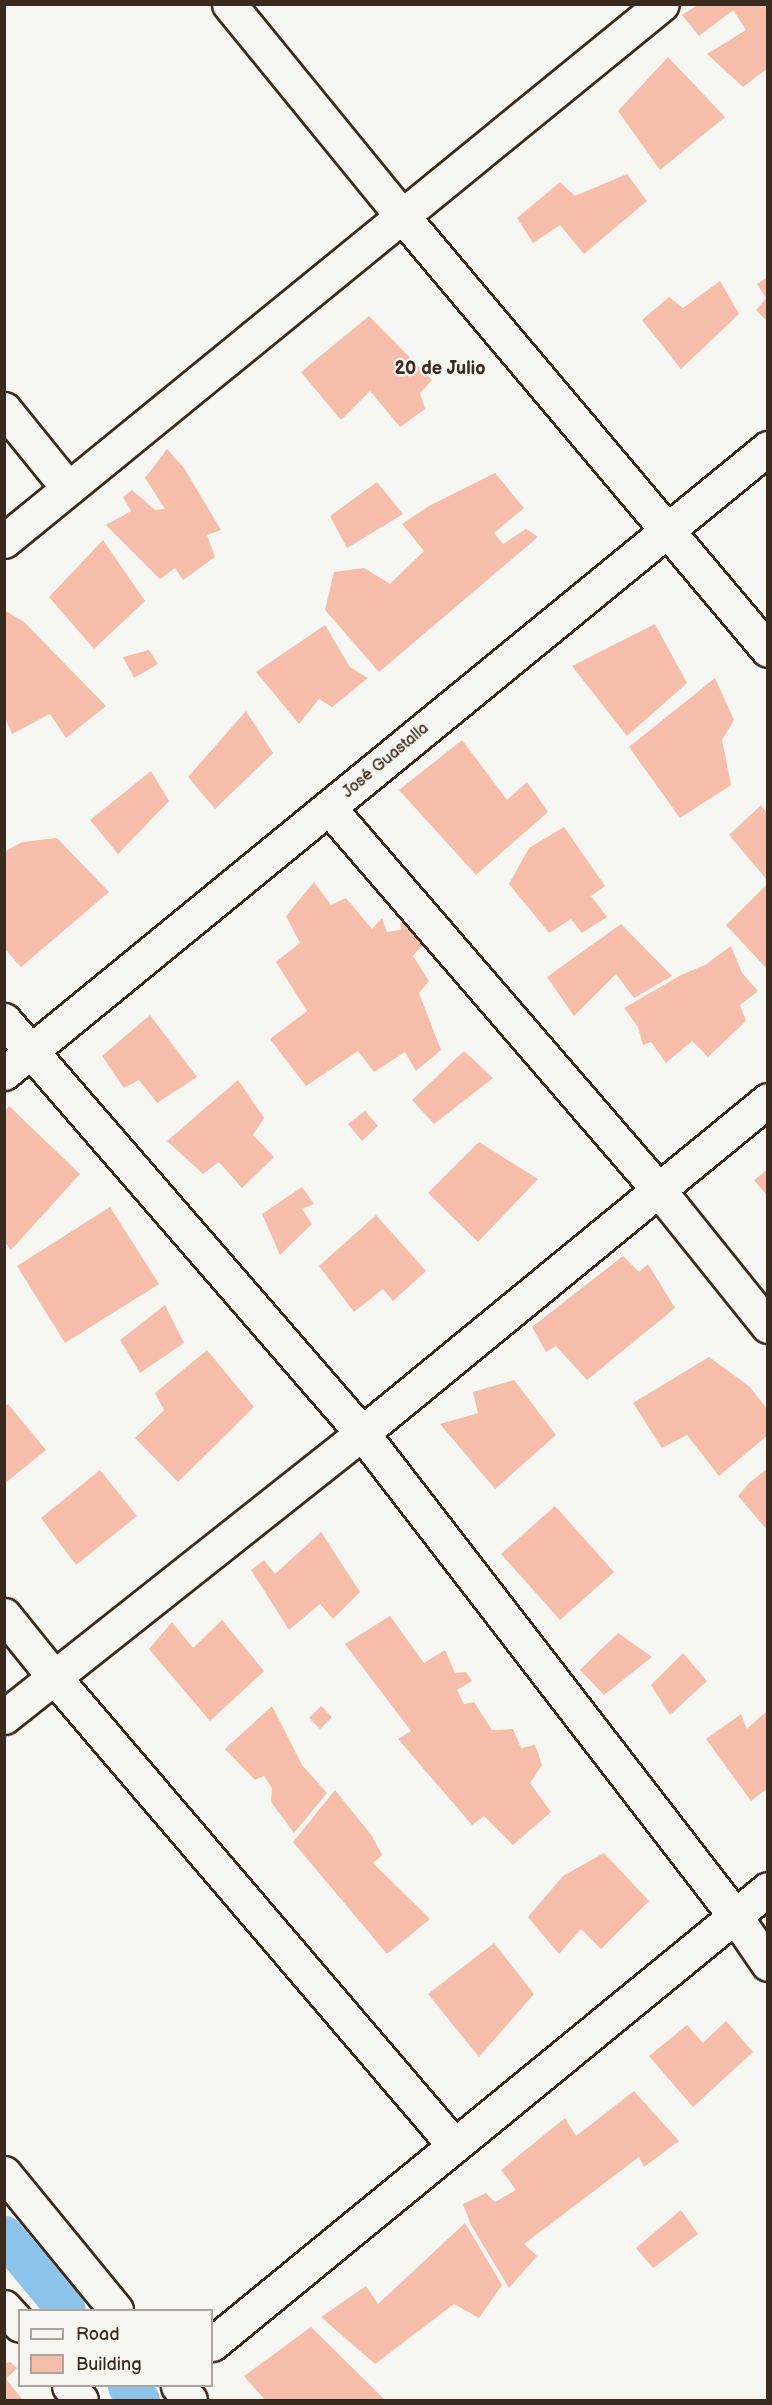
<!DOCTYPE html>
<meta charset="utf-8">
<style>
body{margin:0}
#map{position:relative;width:772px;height:2405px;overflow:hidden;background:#f6f6f2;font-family:"Balsamiq Sans",sans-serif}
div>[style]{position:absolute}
.canal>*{height:39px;margin:-19.5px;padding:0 19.5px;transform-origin:19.5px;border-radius:19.5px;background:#8cc3ea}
.building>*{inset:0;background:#f6beaa}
.roads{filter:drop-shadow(2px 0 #3b2a1e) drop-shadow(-2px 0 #3b2a1e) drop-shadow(0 2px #3b2a1e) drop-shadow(0 -2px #3b2a1e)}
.street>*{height:33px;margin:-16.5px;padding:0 16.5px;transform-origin:16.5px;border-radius:16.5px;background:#f6f6f2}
.secondary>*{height:33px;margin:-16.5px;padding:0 16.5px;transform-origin:16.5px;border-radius:16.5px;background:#f6f6f2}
span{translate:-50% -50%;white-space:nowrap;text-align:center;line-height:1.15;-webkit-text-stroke:4.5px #f6f6f2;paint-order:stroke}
.street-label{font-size:16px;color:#3b2a1e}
.neighbourhood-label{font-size:18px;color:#3b2a1e;font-weight:700}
.frame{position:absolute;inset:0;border:6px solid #3b2a1e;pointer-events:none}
.legend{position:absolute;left:18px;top:2309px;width:195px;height:78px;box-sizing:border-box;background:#f6f6f2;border:2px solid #aba49d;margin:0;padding:8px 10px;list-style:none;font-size:18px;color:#3b2a1e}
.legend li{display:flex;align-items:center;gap:12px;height:30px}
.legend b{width:30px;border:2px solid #aba49d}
</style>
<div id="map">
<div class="canal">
<div style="left:4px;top:2235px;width:97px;rotate:50.4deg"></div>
<div style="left:127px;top:2386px;width:19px;rotate:47deg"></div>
</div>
<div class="building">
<div style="clip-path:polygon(699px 4px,768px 4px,768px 68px,743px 87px,707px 54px,746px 30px,733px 10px,699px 36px,682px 15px)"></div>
<div style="clip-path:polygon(668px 57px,725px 117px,660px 170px,618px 111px)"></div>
<div style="clip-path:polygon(627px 174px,647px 201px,584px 254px,560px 225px,533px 243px,517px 218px,560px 182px,575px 196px)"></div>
<div style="clip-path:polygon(768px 277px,768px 322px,756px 310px,766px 298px,757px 284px)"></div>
<div style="clip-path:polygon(720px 281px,739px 314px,681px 369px,642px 320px,669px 297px,683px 308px)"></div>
<div style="clip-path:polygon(369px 316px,432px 380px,420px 393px,425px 409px,400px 427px,370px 391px,341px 420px,301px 372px)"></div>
<div style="clip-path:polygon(167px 449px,184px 468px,221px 530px,207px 535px,215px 557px,183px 580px,175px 568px,160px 579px,106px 525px,131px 511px,123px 497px,132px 490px,155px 510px,165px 509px,145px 478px)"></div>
<div style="clip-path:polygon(495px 473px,524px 508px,494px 533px,503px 544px,526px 529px,538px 537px,379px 672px,325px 610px,334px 572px,364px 568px,390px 584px,424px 551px,402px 524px,429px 506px)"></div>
<div style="clip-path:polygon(377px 482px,403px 514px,347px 548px,330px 516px)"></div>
<div style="clip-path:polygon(103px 540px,145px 601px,94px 649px,49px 597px)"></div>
<div style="clip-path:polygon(4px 610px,24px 622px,106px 706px,66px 738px,50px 714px,12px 734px,4px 715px)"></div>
<div style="clip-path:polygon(655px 624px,687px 683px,627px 736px,572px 666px)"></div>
<div style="clip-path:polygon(325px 625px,350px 667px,368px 678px,332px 707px,319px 699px,299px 724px,256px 672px)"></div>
<div style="clip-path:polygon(149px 650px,158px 664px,134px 678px,123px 657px)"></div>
<div style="clip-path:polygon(715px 678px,734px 720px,722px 740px,731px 785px,680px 818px,629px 747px)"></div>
<div style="clip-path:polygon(246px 711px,273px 753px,215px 809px,188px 777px)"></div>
<div style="clip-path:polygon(462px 740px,507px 800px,527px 782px,548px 812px,476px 875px,399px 790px)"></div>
<div style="clip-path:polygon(151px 771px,169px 801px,118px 854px,90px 820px)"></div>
<div style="clip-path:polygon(761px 805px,768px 815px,768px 881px,729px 835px)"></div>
<div style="clip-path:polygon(564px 827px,605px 886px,591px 896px,607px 917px,582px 933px,571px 919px,549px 933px,509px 884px,529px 848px)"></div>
<div style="clip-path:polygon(57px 838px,109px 892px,21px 967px,4px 948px,4px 852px,22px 842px)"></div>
<div style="clip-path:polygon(314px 882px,331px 905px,346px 898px,372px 929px,382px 918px,387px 932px,401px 930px,400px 915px,428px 939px,413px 956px,429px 981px,419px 993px,441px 1050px,416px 1071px,405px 1052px,374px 1072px,358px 1051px,306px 1086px,270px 1039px,307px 1011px,276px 962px,300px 943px,286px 916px)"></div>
<div style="clip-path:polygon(768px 883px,768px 970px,726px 925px)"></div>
<div style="clip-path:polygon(621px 924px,672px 976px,634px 998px,616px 974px,574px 1016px,547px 977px)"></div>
<div style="clip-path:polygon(731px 946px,742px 973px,758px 991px,740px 1005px,746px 1021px,708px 1057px,692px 1041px,666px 1063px,651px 1042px,643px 1045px,638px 1027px,624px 1008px,681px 975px,705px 965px)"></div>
<div style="clip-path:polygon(150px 1015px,197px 1077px,157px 1103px,139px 1080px,124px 1088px,102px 1056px)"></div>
<div style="clip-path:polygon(464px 1051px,493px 1078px,434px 1124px,412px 1100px)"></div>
<div style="clip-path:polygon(238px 1080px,264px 1118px,253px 1135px,274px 1157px,242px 1188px,219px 1162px,203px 1174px,167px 1141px)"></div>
<div style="clip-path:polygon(9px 1106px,80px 1174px,11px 1250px,4px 1241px,4px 1112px)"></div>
<div style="clip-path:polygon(365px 1111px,378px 1126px,362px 1141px,348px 1124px)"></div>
<div style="clip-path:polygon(479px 1142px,538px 1179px,478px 1242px,428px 1193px)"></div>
<div style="clip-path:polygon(768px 1169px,768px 1197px,754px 1180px)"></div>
<div style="clip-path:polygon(302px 1187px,314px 1204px,302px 1209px,312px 1224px,280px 1255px,262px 1214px)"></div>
<div style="clip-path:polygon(110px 1207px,159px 1284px,65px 1343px,17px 1266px)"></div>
<div style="clip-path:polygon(376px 1215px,426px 1271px,393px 1301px,383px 1289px,354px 1312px,319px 1266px)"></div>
<div style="clip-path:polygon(623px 1256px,639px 1272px,648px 1264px,675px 1308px,587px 1380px,556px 1346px,546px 1352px,532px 1327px)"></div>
<div style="clip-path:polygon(165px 1305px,184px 1343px,140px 1373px,120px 1340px)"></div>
<div style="clip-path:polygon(207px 1350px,254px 1407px,178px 1482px,135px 1438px,164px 1410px,155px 1393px)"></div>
<div style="clip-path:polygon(709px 1357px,750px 1387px,768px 1410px,768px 1435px,719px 1476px,687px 1435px,662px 1448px,633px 1403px)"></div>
<div style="clip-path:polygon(514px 1380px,556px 1435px,495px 1489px,440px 1424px,478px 1413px,473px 1392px)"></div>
<div style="clip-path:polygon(8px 1404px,46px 1450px,4px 1484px,4px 1407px)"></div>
<div style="clip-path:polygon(768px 1468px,768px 1531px,738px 1496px,749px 1483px)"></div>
<div style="clip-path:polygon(100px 1470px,137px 1516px,76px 1565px,41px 1518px)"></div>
<div style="clip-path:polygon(555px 1506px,614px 1572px,560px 1620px,501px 1554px)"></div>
<div style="clip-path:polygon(321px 1532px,360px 1592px,333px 1619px,320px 1604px,289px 1630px,251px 1570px,264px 1560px,275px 1574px)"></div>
<div style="clip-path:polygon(390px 1616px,424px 1663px,445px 1650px,455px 1673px,466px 1672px,472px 1681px,457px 1690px,464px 1704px,474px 1702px,492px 1730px,513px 1729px,521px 1748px,535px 1745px,542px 1765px,530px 1783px,551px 1812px,513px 1845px,484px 1816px,472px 1825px,398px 1739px,411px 1731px,345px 1644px)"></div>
<div style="clip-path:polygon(222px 1620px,264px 1671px,210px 1721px,149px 1649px,172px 1622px,193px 1648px)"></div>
<div style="clip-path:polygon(618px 1633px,652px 1657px,604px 1695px,580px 1670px)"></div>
<div style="clip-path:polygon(683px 1653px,707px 1681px,670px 1715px,651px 1685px)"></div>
<div style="clip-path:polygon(272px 1706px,302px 1765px,327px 1793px,294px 1833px,271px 1802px,272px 1788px,264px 1776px,255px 1780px,225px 1749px)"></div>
<div style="clip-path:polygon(321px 1706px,332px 1717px,320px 1729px,309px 1718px)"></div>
<div style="clip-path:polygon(768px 1710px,768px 1788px,751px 1801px,706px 1739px,741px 1714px,747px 1729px)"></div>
<div style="clip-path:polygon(335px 1790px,372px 1836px,382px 1855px,373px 1863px,430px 1919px,387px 1954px,293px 1842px)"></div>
<div style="clip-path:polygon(604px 1853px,649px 1901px,601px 1949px,581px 1929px,559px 1954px,528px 1917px,563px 1876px)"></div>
<div style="clip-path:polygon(494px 1943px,534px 1994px,479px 2057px,428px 1994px)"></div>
<div style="clip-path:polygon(726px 2021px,753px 2052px,693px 2107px,649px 2056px,687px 2025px,703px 2043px)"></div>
<div style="clip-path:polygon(634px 2091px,679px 2141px,644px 2167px,639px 2157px,524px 2244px,537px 2256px,509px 2288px,471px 2225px,463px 2204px,486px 2193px,495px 2202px,516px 2190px,501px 2170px,565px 2118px,576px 2136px)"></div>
<div style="clip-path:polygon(681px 2210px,698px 2234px,653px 2268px,636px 2248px)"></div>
<div style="clip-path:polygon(465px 2223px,502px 2285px,479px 2318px,454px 2304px,375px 2364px,321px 2317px,366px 2286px,378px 2304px)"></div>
<div style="clip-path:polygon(311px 2327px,384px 2399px,383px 2400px,265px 2400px,244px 2376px)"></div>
<div style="clip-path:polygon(10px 2362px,17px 2368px,6px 2379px,23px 2400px,4px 2400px,4px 2363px)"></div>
</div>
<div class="roads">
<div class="street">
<div style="left:229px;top:4px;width:275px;rotate:50.8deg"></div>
<div style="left:403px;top:217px;width:566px;rotate:49.87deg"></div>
<div style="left:4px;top:409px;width:102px;rotate:51deg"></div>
<div style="left:4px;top:541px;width:849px;rotate:-39.22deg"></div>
<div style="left:329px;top:808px;width:502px;rotate:49.2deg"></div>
<div style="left:657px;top:1188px;width:177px;rotate:51.2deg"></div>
<div style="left:4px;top:1020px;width:547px;rotate:49.08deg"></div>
<div style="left:362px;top:1433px;width:610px;rotate:52.32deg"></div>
<div style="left:735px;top:1916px;width:58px;rotate:55.5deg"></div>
<div style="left:4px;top:1073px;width:987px;rotate:-39.29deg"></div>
<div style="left:4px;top:1615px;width:80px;rotate:51.1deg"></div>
<div style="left:54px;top:1677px;width:616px;rotate:49.48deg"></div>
<div style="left:4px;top:1717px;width:457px;rotate:-38.4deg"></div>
<div style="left:362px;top:1433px;width:525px;rotate:-39.36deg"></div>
<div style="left:212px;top:2344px;width:718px;rotate:-39.3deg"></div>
</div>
<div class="secondary">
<div style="left:4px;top:2173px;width:177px;rotate:50.7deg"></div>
<div style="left:4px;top:2307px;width:24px;rotate:48deg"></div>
<div style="left:69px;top:2386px;width:18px;rotate:49deg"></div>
<div style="left:178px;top:2386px;width:18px;rotate:49deg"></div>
</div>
</div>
<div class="street-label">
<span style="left:386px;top:761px;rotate:-40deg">José Guastalla</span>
</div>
<div class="neighbourhood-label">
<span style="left:440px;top:369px">20 de Julio</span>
</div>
<div class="frame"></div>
<ul class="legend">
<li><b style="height:8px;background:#f6f6f2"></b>Road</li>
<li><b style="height:16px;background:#f6beaa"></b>Building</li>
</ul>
</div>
